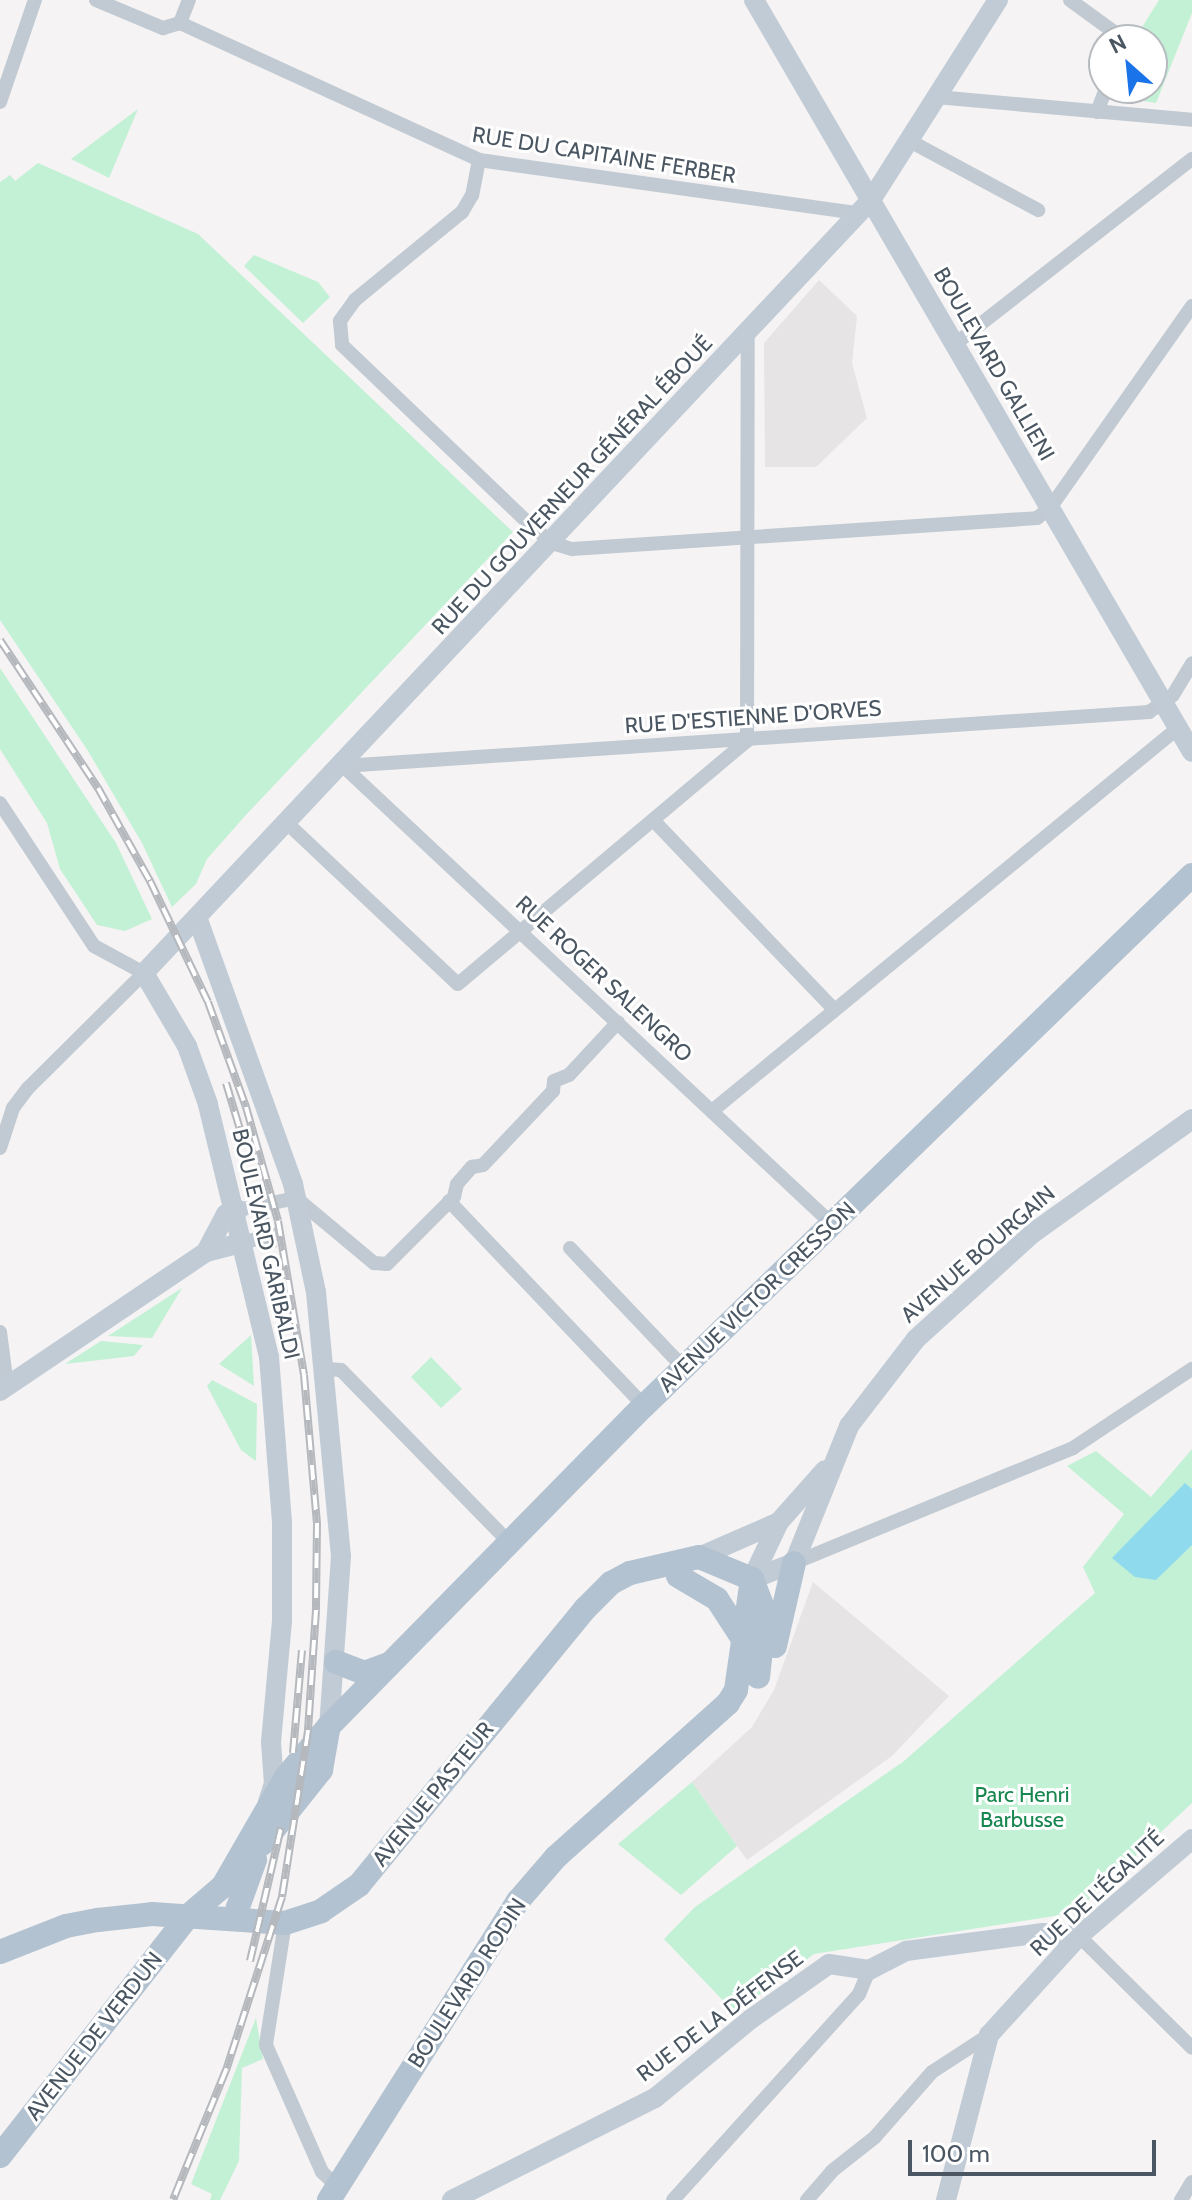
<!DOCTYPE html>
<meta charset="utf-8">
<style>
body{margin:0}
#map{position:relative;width:1192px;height:2200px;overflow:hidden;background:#f5f3f3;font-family:Cabin,sans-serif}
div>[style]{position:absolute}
.education>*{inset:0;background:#e6e4e5}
.green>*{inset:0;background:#c3f1d5}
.water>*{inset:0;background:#90daee}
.street-tunnel>*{height:14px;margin-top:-7px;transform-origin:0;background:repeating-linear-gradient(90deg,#caccce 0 14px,transparent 0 21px)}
.street>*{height:14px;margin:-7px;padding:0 7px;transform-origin:7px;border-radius:7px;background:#c1cad2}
.secondary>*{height:20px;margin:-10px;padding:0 10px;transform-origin:10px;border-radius:10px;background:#c1cbd6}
.primary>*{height:24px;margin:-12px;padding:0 12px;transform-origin:12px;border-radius:12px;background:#b3c2d1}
.rail>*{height:8px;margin-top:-4px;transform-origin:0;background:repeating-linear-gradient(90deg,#fff 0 15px,#b5b8bd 0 30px);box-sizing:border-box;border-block:2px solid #b5b8bd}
span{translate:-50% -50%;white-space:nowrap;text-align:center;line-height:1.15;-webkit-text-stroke:6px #fff;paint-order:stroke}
.street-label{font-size:22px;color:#4a5661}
.park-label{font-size:22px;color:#17864f}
.north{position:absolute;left:1088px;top:24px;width:80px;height:80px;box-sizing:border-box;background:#fff;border:2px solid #b7bbc0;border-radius:50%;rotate:333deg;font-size:22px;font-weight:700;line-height:32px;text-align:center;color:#4a5661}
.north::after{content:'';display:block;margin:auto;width:28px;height:36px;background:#1a73e8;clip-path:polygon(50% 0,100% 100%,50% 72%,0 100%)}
.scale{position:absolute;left:908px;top:2140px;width:248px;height:36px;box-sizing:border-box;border:4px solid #4a5661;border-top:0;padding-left:10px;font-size:24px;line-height:28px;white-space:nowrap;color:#4a5661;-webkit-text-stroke:6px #fff;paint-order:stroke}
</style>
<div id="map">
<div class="education">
<div style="clip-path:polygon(819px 280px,857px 316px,852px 363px,867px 418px,816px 467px,765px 467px,764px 343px)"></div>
<div style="clip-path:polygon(813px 1582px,949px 1696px,892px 1756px,747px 1860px,692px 1782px,752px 1727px,774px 1690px)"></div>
</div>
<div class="green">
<div style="clip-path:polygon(1159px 0,1192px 0,1192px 13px,1156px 103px,1112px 96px,1115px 88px,1152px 88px,1152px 40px,1134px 40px)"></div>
<div style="clip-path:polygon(138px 109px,109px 178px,71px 159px)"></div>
<div style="clip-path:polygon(38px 163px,198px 234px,513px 532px,245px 816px,207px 859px,196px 884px,172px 907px,142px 843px,88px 751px,0 620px,0 182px,10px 175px,15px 181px)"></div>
<div style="clip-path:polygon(254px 255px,318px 282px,330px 297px,303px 323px,244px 266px)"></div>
<div style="clip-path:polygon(0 668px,116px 843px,152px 919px,125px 931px,97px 925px,60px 869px,47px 823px,0 749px)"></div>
<div style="clip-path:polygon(182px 1288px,152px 1338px,108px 1336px)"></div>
<div style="clip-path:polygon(251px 1335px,254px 1386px,219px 1364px)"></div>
<div style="clip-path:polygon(101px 1341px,143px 1345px,134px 1356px,65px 1364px)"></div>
<div style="clip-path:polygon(431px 1357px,462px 1389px,441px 1408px,411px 1377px)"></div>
<div style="clip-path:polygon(212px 1380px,257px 1404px,256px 1461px,241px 1450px,207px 1386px)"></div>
<div style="clip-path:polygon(1192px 1449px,1192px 1803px,1084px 1904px,1061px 1915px,814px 1954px,735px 2013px,664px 1939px,695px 1907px,904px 1761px,1095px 1593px,1083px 1567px,1124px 1514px,1067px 1466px,1096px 1451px,1151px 1497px)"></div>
<div style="clip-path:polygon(692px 1782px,737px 1846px,681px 1895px,618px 1844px)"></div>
<div style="clip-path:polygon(256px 2018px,263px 2059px,242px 2068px,239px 2161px,220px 2200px,210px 2200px,212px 2194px,191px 2184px)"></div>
</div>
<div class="water">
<div style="clip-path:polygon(1185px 1483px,1192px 1489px,1192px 1545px,1156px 1580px,1135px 1577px,1112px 1558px)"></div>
</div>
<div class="street-tunnel">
<div style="left:265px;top:1237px;width:21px;rotate:-14deg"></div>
</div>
<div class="street">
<div style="left:96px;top:0;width:73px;rotate:22.7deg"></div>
<div style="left:163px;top:28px;width:18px;rotate:-16deg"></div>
<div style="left:1070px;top:0;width:68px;rotate:36deg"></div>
<div style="left:180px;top:23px;width:329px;rotate:24.6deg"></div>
<div style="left:479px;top:160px;width:382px;rotate:8deg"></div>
<div style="left:180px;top:23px;width:25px;rotate:-69deg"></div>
<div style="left:936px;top:97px;width:257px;rotate:5.1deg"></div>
<div style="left:0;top:102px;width:108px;rotate:-71.1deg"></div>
<div style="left:1097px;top:112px;width:26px;rotate:-69deg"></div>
<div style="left:908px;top:140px;width:148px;rotate:28.3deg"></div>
<div style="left:479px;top:160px;width:36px;rotate:101deg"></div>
<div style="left:472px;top:195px;width:20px;rotate:120deg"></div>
<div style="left:462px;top:212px;width:139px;rotate:140.6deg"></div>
<div style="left:355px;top:300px;width:26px;rotate:126deg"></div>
<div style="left:340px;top:321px;width:24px;rotate:85deg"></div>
<div style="left:342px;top:345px;width:256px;rotate:43.7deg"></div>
<div style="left:527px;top:522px;width:33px;rotate:40deg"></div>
<div style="left:552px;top:543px;width:21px;rotate:17deg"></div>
<div style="left:572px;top:549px;width:466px;rotate:-3.8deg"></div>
<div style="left:1037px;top:518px;width:16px;rotate:-38deg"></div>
<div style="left:1050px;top:508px;width:247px;rotate:-54.9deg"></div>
<div style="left:955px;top:344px;width:301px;rotate:-38deg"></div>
<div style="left:747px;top:741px;width:409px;rotate:-89.9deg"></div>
<div style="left:343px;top:766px;width:808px;rotate:-3.83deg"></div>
<div style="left:1149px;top:712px;width:29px;rotate:-35deg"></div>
<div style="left:1173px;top:695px;width:37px;rotate:-59deg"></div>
<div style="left:343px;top:766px;width:671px;rotate:43.13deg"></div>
<div style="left:0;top:803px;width:171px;rotate:56.7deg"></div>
<div style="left:94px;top:946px;width:57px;rotate:28.4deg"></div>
<div style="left:144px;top:973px;width:163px;rotate:135.2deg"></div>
<div style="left:28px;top:1088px;width:25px;rotate:127deg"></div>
<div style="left:13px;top:1108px;width:42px;rotate:108deg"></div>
<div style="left:654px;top:821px;width:259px;rotate:46.3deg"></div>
<div style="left:288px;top:824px;width:233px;rotate:43.3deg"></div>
<div style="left:458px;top:984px;width:378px;rotate:-40.1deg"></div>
<div style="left:712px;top:1111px;width:603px;rotate:-39.42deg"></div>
<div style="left:449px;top:1201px;width:283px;rotate:46.4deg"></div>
<div style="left:238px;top:1210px;width:59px;rotate:-11.7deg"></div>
<div style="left:296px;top:1198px;width:102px;rotate:39.8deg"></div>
<div style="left:374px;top:1263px;width:13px;rotate:4deg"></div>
<div style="left:387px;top:1264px;width:95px;rotate:-45deg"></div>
<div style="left:454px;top:1197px;width:13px;rotate:-77deg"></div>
<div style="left:457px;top:1184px;width:23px;rotate:-49deg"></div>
<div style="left:472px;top:1167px;width:11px;rotate:-10deg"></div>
<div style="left:483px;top:1165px;width:102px;rotate:-46.6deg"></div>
<div style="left:553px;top:1091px;width:10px;rotate:-84deg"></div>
<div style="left:554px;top:1081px;width:16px;rotate:-22deg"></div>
<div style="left:569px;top:1075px;width:72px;rotate:-47.2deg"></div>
<div style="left:245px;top:1242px;width:21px;rotate:-14deg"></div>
<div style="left:570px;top:1248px;width:166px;rotate:46.5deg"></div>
<div style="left:0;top:1332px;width:54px;rotate:82.6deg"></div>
<div style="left:327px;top:1369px;width:14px;rotate:4deg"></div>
<div style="left:341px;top:1370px;width:240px;rotate:45.7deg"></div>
<div style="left:794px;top:1563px;width:302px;rotate:-22.4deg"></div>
<div style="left:1073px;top:1448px;width:143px;rotate:-33.6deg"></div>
<div style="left:285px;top:1923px;width:123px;rotate:98.9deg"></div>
<div style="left:266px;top:2045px;width:139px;rotate:66.2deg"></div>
<div style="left:322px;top:2172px;width:21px;rotate:43deg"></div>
<div style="left:1079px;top:1936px;width:159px;rotate:44.7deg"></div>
<div style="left:673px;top:2200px;width:278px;rotate:-47.9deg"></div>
<div style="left:859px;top:1994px;width:26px;rotate:-67deg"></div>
<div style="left:807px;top:2200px;width:38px;rotate:-49deg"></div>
<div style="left:832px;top:2171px;width:55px;rotate:-38.3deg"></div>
<div style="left:875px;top:2137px;width:86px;rotate:-48.8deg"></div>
<div style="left:932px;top:2072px;width:68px;rotate:-33deg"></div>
<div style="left:1181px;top:2200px;width:21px;rotate:-59deg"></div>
</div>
<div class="secondary">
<div style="left:754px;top:0;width:870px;rotate:59.78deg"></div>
<div style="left:198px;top:920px;width:281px;rotate:70.2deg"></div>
<div style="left:293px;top:1184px;width:110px;rotate:78deg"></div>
<div style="left:316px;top:1292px;width:265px;rotate:84.6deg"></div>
<div style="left:341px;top:1556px;width:170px;rotate:94deg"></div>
<div style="left:206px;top:1252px;width:43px;rotate:-62.2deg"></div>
<div style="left:226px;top:1214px;width:13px;rotate:-18deg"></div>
<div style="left:0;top:1391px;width:249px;rotate:-34deg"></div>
<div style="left:206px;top:1252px;width:40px;rotate:-14.4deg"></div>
<div style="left:699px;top:1557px;width:87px;rotate:-23.6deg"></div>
<div style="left:794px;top:1563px;width:148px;rotate:-68.1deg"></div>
<div style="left:849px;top:1426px;width:110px;rotate:-52.4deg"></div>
<div style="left:916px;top:1339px;width:158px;rotate:-42.2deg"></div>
<div style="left:1033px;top:1233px;width:196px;rotate:-35.6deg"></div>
<div style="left:752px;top:1579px;width:63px;rotate:-64.7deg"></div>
<div style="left:779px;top:1522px;width:69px;rotate:-48.5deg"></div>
<div style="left:752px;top:1579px;width:45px;rotate:-20.9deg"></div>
<div style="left:268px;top:1802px;width:19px;rotate:-72deg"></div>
<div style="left:274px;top:1784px;width:42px;rotate:-94.1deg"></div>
<div style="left:271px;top:1742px;width:121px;rotate:-84.8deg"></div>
<div style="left:282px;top:1622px;width:100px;rotate:-90deg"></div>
<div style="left:282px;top:1522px;width:166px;rotate:-94.5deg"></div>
<div style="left:269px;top:1357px;width:260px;rotate:-103.6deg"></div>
<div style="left:208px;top:1104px;width:62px;rotate:-109.9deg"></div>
<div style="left:187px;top:1046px;width:85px;rotate:-120.5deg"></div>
<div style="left:144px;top:973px;width:1061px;rotate:-46.76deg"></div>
<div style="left:871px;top:200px;width:237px;rotate:-57.6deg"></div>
<div style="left:452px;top:2200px;width:227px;rotate:-26.7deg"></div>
<div style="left:655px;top:2098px;width:124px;rotate:-39.5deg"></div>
<div style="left:751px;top:2019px;width:95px;rotate:-35.2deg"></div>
<div style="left:829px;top:1964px;width:40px;rotate:8.5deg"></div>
<div style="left:869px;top:1970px;width:42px;rotate:-27.2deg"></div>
<div style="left:906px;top:1951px;width:138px;rotate:-7.5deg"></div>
<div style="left:1043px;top:1933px;width:36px;rotate:5deg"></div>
<div style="left:946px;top:2200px;width:171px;rotate:-75.4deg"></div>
<div style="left:989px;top:2035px;width:134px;rotate:-47.7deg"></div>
<div style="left:1079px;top:1936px;width:149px;rotate:-40.6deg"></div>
</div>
<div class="primary">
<div style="left:678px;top:1576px;width:45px;rotate:30.5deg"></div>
<div style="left:717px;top:1599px;width:44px;rotate:57deg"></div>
<div style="left:775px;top:1646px;width:85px;rotate:-77.1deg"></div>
<div style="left:336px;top:1662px;width:30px;rotate:21deg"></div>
<div style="left:364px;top:1673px;width:27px;rotate:-20deg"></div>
<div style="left:262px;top:1844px;width:95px;rotate:-51.4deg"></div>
<div style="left:321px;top:1770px;width:40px;rotate:-80deg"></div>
<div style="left:234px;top:1918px;width:62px;rotate:-70.1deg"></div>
<div style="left:0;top:1952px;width:71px;rotate:-21.5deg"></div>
<div style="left:66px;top:1926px;width:33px;rotate:-11deg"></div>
<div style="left:98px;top:1920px;width:54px;rotate:-6.3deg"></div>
<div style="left:152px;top:1914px;width:133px;rotate:3.9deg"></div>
<div style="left:285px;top:1923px;width:38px;rotate:-18deg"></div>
<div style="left:321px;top:1911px;width:46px;rotate:-34.4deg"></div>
<div style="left:359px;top:1885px;width:357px;rotate:-50.7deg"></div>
<div style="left:585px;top:1609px;width:37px;rotate:-45deg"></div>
<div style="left:611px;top:1583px;width:21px;rotate:-28deg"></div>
<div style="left:630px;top:1573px;width:71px;rotate:-13.1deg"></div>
<div style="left:699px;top:1557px;width:57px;rotate:22.5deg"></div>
<div style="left:752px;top:1579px;width:36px;rotate:69deg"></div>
<div style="left:765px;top:1613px;width:64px;rotate:96.2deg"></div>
<div style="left:0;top:2156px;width:306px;rotate:-51.9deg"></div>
<div style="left:189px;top:1915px;width:45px;rotate:-40.5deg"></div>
<div style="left:223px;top:1886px;width:126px;rotate:-60deg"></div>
<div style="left:286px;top:1777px;width:67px;rotate:-49.9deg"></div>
<div style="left:329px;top:1726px;width:449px;rotate:-45.5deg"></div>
<div style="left:644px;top:1406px;width:763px;rotate:-44.1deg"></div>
<div style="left:329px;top:2200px;width:354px;rotate:-57.7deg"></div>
<div style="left:518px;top:1901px;width:58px;rotate:-49.2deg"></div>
<div style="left:556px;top:1857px;width:231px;rotate:-41.8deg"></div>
<div style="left:728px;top:1703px;width:15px;rotate:-58deg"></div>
<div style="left:736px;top:1690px;width:112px;rotate:-81.8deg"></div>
</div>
<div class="rail">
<div style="left:0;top:640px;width:178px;rotate:56.5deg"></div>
<div style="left:98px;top:788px;width:107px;rotate:60.8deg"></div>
<div style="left:150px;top:881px;width:134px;rotate:64.4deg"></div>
<div style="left:208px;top:1002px;width:112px;rotate:70.1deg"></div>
<div style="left:246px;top:1107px;width:118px;rotate:74.3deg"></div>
<div style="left:278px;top:1221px;width:156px;rotate:80.4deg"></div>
<div style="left:304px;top:1375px;width:149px;rotate:85deg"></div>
<div style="left:317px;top:1523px;width:87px;rotate:90.7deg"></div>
<div style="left:316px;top:1610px;width:121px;rotate:93.8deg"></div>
<div style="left:308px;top:1731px;width:168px;rotate:98.9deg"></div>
<div style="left:282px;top:1897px;width:182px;rotate:107.9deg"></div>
<div style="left:226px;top:2070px;width:140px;rotate:112.2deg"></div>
<div style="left:226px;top:1083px;width:55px;rotate:73.2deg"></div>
<div style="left:258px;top:1194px;width:56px;rotate:74.5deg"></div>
<div style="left:293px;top:1753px;width:103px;rotate:-85deg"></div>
<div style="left:250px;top:1961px;width:137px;rotate:-76.9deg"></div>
</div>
<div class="street-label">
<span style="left:604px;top:155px;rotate:9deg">RUE DU CAPITAINE FERBER</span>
<span style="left:994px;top:364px;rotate:60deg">BOULEVARD GALLIENI</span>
<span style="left:572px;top:485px;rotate:-47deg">RUE DU GOUVERNEUR GÉNÉRAL ÉBOUÉ</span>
<span style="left:753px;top:717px;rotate:-4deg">RUE D'ESTIENNE D'ORVES</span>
<span style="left:604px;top:979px;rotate:43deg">RUE ROGER SALENGRO</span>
<span style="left:266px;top:1244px;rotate:77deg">BOULEVARD GARIBALDI</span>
<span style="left:978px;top:1254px;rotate:-41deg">AVENUE BOURGAIN</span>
<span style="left:757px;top:1297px;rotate:-44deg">AVENUE VICTOR CRESSON</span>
<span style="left:433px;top:1794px;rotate:-51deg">AVENUE PASTEUR</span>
<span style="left:1097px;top:1893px;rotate:-43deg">RUE DE L'ÉGALITÉ</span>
<span style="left:467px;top:1983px;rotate:-57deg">BOULEVARD RODIN</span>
<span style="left:720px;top:2016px;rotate:-37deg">RUE DE LA DÉFENSE</span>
<span style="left:94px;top:2036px;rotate:-52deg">AVENUE DE VERDUN</span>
</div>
<div class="park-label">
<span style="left:1022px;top:1807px">Parc Henri<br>Barbusse</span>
</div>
<div class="north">N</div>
<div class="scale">100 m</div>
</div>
